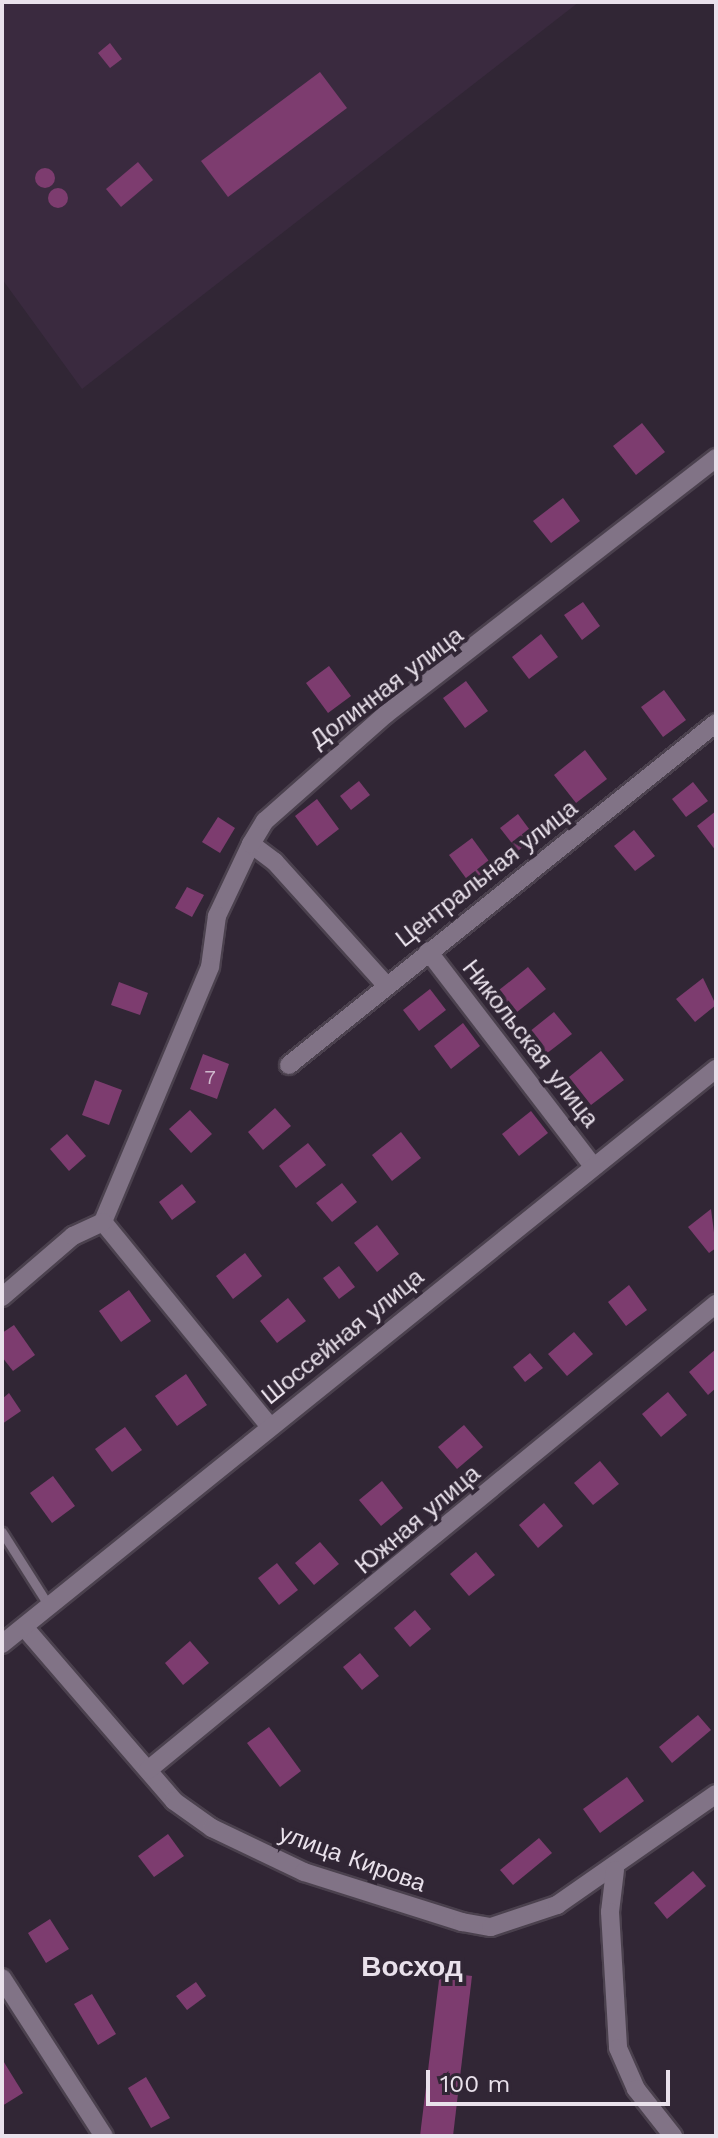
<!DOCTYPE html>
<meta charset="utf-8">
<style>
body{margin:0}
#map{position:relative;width:718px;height:2138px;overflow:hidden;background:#312635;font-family:"Work Sans",sans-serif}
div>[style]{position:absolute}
.built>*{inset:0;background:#3a2a3f}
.building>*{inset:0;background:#7d3c6f}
.round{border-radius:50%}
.roads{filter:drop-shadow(2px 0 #4b414e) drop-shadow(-2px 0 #4b414e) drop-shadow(0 2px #4b414e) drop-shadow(0 -2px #4b414e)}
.service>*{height:9px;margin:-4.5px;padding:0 4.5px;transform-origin:4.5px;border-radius:4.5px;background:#817386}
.minor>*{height:18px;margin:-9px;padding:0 9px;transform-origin:9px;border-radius:9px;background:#817386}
span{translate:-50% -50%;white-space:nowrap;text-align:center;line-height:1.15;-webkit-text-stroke:8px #312635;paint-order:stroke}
.number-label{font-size:20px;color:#ceb8cc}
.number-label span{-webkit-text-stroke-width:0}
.street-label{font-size:24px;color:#e9e1eb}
.quarter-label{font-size:28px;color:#e9e1eb;font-weight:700}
.frame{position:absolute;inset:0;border:4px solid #e9e1eb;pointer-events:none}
.scale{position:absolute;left:426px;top:2070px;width:244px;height:36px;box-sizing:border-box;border:4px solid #e9e1eb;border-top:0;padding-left:10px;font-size:24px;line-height:28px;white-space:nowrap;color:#e9e1eb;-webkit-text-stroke:6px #312635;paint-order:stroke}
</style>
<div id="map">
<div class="built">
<div style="clip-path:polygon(2px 2px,579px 2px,82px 389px,2px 279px)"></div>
</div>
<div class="building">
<div style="clip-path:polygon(110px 43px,122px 59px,110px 68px,98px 53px)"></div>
<div style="clip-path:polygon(320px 72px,347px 108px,228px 197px,201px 161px)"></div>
<div style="clip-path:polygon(138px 162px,153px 180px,121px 207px,106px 189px)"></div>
<div class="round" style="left:35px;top:168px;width:20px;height:20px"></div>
<div class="round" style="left:48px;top:188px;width:20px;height:20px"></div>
<div style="clip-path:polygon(642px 423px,665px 452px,636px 475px,613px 446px)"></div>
<div style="clip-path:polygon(563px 498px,580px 521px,551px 543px,533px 521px)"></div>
<div style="clip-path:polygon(583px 602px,600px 626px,582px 640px,564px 615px)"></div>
<div style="clip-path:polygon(541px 634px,558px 657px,529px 679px,512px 657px)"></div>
<div style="clip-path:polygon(329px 666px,351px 696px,328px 713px,306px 683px)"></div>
<div style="clip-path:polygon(466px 681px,488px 711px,465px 728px,443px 698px)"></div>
<div style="clip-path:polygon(664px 690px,686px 720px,663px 737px,641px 707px)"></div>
<div style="clip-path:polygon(585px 750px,607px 779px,576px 803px,554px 775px)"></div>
<div style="clip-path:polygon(359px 781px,370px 795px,351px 810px,340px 796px)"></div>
<div style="clip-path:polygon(693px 782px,708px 801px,686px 817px,672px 799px)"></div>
<div style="clip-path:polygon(317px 799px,339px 829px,317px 846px,295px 816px)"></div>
<div style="clip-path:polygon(716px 811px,716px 851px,697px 826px)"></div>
<div style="clip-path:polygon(518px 814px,535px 837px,518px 851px,500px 828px)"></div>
<div style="clip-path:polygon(218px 817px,235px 828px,220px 853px,202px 842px)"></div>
<div style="clip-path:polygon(634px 830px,655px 856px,635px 871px,614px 846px)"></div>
<div style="clip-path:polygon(472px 838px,494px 868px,471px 885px,449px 855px)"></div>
<div style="clip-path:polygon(187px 887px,204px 895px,192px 917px,175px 908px)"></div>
<div style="clip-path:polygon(528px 967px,546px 989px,512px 1016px,494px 994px)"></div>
<div style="clip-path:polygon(703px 978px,716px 1005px,695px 1022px,676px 999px)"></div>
<div style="clip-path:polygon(119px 982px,148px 993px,140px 1015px,111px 1005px)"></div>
<div style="clip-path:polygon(430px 989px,446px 1010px,419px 1031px,403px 1010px)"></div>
<div style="clip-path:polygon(554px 1012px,572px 1034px,546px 1054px,529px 1032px)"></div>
<div style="clip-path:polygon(463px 1023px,480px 1046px,451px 1069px,434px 1046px)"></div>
<div style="clip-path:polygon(601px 1051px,624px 1080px,591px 1105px,569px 1077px)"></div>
<div style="clip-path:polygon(203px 1054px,229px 1064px,217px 1099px,190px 1089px)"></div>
<div style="clip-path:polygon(95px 1080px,122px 1090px,109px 1125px,82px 1115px)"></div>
<div style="clip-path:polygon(275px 1108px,291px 1126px,263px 1150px,248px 1132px)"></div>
<div style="clip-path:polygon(190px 1110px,212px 1134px,191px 1153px,169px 1129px)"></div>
<div style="clip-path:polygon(531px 1111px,548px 1133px,519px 1156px,502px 1134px)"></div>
<div style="clip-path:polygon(401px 1132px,421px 1158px,392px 1181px,372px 1155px)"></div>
<div style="clip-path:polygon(67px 1134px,86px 1156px,69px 1171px,50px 1149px)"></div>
<div style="clip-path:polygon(308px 1143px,326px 1165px,296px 1188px,279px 1166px)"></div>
<div style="clip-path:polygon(342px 1183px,357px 1202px,332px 1222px,316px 1203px)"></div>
<div style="clip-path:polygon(182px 1184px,196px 1202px,172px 1220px,159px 1202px)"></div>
<div style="clip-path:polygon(711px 1209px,716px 1248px,709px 1253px,688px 1227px)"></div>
<div style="clip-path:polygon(377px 1225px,399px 1254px,377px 1272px,354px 1243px)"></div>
<div style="clip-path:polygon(245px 1253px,262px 1276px,233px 1299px,216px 1276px)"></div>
<div style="clip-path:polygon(339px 1266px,355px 1287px,339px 1299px,323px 1278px)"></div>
<div style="clip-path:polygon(629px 1285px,647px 1310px,626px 1326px,608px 1302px)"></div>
<div style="clip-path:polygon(129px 1290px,151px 1321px,121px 1342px,99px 1311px)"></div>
<div style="clip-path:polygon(288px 1298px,306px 1321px,277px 1343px,260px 1321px)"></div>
<div style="clip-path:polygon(14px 1325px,35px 1355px,13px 1371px,2px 1357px,2px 1333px)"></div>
<div style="clip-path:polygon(574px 1332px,593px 1354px,567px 1376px,548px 1354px)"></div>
<div style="clip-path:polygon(716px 1349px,716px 1388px,708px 1395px,689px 1372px)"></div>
<div style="clip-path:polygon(530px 1353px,543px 1368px,525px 1382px,513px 1367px)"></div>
<div style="clip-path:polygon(186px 1374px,207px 1405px,177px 1426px,155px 1396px)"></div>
<div style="clip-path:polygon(668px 1392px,687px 1415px,661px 1437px,642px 1414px)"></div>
<div style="clip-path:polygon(9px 1393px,21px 1411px,2px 1424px,2px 1399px)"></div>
<div style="clip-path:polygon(464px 1425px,483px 1447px,457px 1469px,438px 1447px)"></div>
<div style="clip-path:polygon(125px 1427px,142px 1450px,112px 1472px,95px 1449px)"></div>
<div style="clip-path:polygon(600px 1461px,619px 1484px,593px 1505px,574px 1483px)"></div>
<div style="clip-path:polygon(53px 1476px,75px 1506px,52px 1523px,30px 1493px)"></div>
<div style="clip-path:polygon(382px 1481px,403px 1508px,381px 1526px,359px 1500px)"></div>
<div style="clip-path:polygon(544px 1503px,563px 1526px,538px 1548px,519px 1525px)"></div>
<div style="clip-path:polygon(320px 1542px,339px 1564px,314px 1585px,295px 1563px)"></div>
<div style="clip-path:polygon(476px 1552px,495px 1575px,469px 1596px,450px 1574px)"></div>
<div style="clip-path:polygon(277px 1563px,298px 1590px,279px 1605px,258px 1578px)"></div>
<div style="clip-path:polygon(415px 1610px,431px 1629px,410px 1647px,394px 1628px)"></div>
<div style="clip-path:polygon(190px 1641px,209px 1663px,183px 1685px,165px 1663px)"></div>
<div style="clip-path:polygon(360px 1653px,379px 1676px,362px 1690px,343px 1667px)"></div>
<div style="clip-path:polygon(698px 1715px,711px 1730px,672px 1763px,659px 1747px)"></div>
<div style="clip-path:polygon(269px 1727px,301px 1771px,280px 1787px,247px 1743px)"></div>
<div style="clip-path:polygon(627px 1777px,644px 1801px,600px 1833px,583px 1809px)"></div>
<div style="clip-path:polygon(168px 1834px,184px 1856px,154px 1877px,138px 1856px)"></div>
<div style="clip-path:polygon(539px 1838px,552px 1853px,513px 1885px,500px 1870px)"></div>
<div style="clip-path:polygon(693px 1871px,706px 1886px,667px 1919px,654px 1903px)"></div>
<div style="clip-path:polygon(50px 1919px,69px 1949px,46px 1963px,28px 1933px)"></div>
<div style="clip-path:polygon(440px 1972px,472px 1976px,453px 2136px,420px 2136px)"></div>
<div style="clip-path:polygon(196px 1982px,206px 1996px,187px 2010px,176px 1996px)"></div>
<div style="clip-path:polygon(92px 1994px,116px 2034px,98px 2045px,74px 2004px)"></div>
<div style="clip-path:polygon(2px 2059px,23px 2093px,2px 2106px)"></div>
<div style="clip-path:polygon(146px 2077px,170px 2118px,151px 2128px,128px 2088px)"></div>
</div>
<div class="roads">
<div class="service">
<div style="left:2px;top:1532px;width:88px;rotate:57.6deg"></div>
</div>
<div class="minor">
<div style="left:251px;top:844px;width:80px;rotate:115.3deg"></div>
<div style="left:217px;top:916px;width:51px;rotate:97.8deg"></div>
<div style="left:210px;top:967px;width:277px;rotate:112.8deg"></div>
<div style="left:103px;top:1222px;width:264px;rotate:50.8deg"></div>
<div style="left:428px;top:951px;width:272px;rotate:52.5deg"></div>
<div style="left:386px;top:985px;width:166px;rotate:-132.1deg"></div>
<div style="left:275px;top:862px;width:30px;rotate:-143deg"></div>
<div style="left:251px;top:844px;width:27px;rotate:-59deg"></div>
<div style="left:265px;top:821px;width:162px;rotate:-41.5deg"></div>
<div style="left:386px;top:714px;width:418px;rotate:-37.8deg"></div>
<div style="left:289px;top:1065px;width:547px;rotate:-38.69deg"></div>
<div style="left:2px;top:1297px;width:94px;rotate:-40.7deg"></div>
<div style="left:73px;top:1236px;width:33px;rotate:-25deg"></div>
<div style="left:24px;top:1627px;width:230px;rotate:49.2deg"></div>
<div style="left:174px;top:1801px;width:47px;rotate:35.4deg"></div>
<div style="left:212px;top:1828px;width:102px;rotate:25.6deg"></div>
<div style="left:304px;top:1872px;width:166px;rotate:17.6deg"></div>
<div style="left:462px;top:1922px;width:29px;rotate:10deg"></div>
<div style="left:491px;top:1927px;width:70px;rotate:-18.4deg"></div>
<div style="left:557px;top:1905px;width:194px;rotate:-34.9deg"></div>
<div style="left:2px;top:1644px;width:917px;rotate:-38.85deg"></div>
<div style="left:148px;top:1770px;width:735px;rotate:-39.37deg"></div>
<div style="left:615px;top:1870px;width:42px;rotate:96.8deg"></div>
<div style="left:610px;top:1912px;width:136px;rotate:86.6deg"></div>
<div style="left:618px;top:2048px;width:45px;rotate:66.3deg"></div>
<div style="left:636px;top:2089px;width:60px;rotate:51.8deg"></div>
<div style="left:2px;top:1978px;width:188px;rotate:57.2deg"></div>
</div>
</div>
<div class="number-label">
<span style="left:210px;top:1077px">7</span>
</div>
<div class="street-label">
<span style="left:387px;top:688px;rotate:-37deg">Долинная улица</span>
<span style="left:487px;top:874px;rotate:-38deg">Центральная улица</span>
<span style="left:530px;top:1044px;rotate:52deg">Никольская улица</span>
<span style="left:343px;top:1337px;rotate:-39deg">Шоссейная улица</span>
<span style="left:418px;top:1520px;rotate:-40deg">Южная улица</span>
<span style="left:352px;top:1859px;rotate:20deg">улица Кирова</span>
</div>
<div class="quarter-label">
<span style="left:412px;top:1967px">Восход</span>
</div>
<div class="frame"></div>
<div class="scale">100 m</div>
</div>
